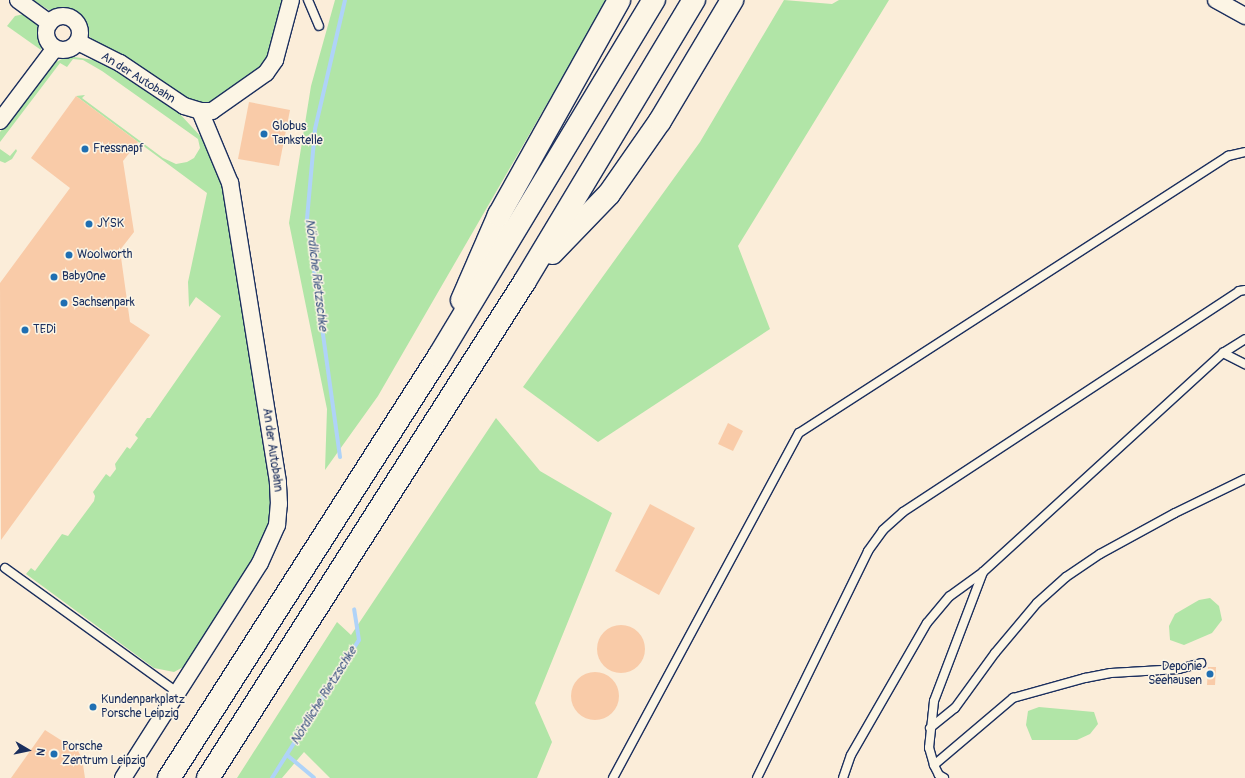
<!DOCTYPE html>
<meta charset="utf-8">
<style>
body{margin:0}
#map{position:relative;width:1245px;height:778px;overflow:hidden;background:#fbedd9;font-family:Pangolin,sans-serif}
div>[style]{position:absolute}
.green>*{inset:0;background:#b1e5a7}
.stream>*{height:4px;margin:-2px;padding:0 2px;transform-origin:2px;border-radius:2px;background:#afd3f8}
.building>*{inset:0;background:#f9cba8}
.round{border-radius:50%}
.roads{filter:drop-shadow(1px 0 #1b2f5e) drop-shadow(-1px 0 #1b2f5e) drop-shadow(0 1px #1b2f5e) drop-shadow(0 -1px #1b2f5e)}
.service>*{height:8px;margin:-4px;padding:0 4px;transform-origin:4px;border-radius:4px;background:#fcf5e5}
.minor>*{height:16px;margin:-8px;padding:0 8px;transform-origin:8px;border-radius:8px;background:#fcf5e5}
.minor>.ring{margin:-8px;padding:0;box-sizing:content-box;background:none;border:16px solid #fcf5e5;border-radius:50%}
.motorway>*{height:22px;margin:-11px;padding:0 11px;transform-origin:11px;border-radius:11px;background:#fcf5e5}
.dots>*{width:11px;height:11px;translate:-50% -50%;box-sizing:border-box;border:2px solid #fcf5e5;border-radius:50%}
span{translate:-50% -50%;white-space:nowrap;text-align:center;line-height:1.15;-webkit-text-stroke:3px #fcf5e5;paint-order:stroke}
.street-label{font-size:12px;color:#1b2f5e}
.poi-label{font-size:12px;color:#1b2f5e}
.left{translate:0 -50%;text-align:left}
.right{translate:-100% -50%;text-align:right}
.water-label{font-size:13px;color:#405884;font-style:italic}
.north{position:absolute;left:8px;top:730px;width:40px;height:40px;-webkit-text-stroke:3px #fcf5e5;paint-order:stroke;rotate:99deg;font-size:11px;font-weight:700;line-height:16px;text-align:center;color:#1b2f5e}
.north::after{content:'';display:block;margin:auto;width:14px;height:18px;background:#1b2f5e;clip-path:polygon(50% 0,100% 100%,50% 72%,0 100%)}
</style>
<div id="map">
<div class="green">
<div style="clip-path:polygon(33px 0,285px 0,265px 62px,254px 74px,215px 102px,206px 104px,197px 103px,179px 96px,123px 56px,93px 40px,85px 32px,78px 18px,69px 13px,52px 12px)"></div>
<div style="clip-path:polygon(335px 0,607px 0,378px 396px,325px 470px,327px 409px,289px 223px,311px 86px)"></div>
<div style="clip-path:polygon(784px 0,832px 4px,839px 0,889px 0,738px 246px,770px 329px,598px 442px,523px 387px,700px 142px)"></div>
<div style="clip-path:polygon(24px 14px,37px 24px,43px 38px,41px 50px,7px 26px,15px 16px)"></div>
<div style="clip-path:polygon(68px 56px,94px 60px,130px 77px,178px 112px,204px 140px,224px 187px,273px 494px,270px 523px,260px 551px,187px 665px,174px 672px,154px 668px,26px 574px,31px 568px,35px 571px,62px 534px,68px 536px,94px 501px,95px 496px,93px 492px,106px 474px,110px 477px,116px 469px,115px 464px,127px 447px,130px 449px,138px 438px,135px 435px,147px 418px,150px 418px,221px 316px,196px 297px,189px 307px,188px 282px,207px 193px,76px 96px,85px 95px,82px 98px,163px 158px,176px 164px,187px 162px,194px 158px,200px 148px,198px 139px,102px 71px,83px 60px,73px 59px,67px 67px,60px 63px,0 142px,0 132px,30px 91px,56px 62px)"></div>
<div style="clip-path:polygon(0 149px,10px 156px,16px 149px,17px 151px,12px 159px,5px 163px,0 161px)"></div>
<div style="clip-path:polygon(496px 418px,540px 471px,612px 513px,535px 703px,552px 742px,537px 778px,330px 778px,304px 752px,282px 778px,237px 778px,337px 622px,351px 635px)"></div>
<div style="clip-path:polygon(1210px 598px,1219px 606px,1222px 620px,1212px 633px,1184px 645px,1170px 640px,1169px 626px,1175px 614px,1199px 600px)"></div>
<div style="clip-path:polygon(1039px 707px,1094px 712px,1098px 724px,1090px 734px,1077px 740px,1032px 740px,1026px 725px,1028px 711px)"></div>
</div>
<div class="stream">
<div style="left:340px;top:457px;width:240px;rotate:-97.9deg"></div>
<div style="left:307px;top:219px;width:90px;rotate:-84.9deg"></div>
<div style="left:315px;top:129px;width:132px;rotate:-76.9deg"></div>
<div style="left:287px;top:755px;width:35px;rotate:40deg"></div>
<div style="left:272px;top:778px;width:163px;rotate:-57.8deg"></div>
<div style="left:359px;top:640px;width:31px;rotate:-99deg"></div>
</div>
<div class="building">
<div style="clip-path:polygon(76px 96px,138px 142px,123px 161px,134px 232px,120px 250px,130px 322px,150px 335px,1px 540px,0 283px,70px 188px,31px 158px)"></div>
<div style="clip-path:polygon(249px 102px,290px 110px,279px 166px,238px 159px)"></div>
<div style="clip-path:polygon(728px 423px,743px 431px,733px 451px,718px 444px)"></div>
<div style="clip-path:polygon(650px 504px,695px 528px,659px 595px,615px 571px)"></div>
<div class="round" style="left:597px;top:625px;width:48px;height:48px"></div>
<div style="clip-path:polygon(1208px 667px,1216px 667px,1215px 685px,1207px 685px)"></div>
<div class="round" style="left:571px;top:672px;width:48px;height:48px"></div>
<div style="clip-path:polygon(45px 730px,78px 751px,82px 758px,85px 778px,11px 778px)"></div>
</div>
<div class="roads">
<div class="service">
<div style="left:308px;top:0;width:28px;rotate:67deg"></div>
<div style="left:1223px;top:353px;width:25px;rotate:27deg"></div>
<div style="left:5px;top:568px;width:212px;rotate:35.8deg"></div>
<div style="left:930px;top:728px;width:32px;rotate:-39deg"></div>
<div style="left:955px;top:708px;width:68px;rotate:-54deg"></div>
<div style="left:995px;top:653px;width:65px;rotate:-50deg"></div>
<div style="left:1037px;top:603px;width:39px;rotate:-42deg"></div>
<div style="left:1066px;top:577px;width:41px;rotate:-34.1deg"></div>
<div style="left:1100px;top:554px;width:85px;rotate:-28.7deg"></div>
<div style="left:1175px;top:513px;width:78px;rotate:-25.9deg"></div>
<div style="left:934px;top:765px;width:104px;rotate:-40.3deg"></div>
<div style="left:1013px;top:698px;width:75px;rotate:-15.5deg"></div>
<div style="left:1085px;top:678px;width:26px;rotate:-11deg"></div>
<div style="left:1111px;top:673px;width:68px;rotate:-3.4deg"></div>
<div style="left:1179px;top:669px;width:23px;rotate:-15deg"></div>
<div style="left:613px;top:778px;width:392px;rotate:-61.7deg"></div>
<div style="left:799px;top:433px;width:511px;rotate:-32.85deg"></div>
<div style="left:1228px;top:156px;width:17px;rotate:-13deg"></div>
<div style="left:757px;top:778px;width:253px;rotate:-63.9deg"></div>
<div style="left:868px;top:551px;width:26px;rotate:-54deg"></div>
<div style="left:883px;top:530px;width:27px;rotate:-42deg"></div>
<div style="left:903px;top:512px;width:402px;rotate:-33.3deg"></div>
<div style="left:1239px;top:291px;width:6px;rotate:-9deg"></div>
<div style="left:843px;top:778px;width:24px;rotate:-71deg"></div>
<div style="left:851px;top:755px;width:152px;rotate:-60.1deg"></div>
<div style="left:927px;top:623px;width:35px;rotate:-50deg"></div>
<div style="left:950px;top:596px;width:41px;rotate:-36deg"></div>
<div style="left:944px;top:778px;width:6px;rotate:-149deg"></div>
<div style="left:939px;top:775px;width:11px;rotate:-117deg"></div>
<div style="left:934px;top:765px;width:18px;rotate:-106deg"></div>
<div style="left:929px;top:748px;width:47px;rotate:-83.9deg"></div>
<div style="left:934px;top:701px;width:138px;rotate:-69.2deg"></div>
<div style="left:983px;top:572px;width:325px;rotate:-42.4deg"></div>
<div style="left:1223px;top:353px;width:26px;rotate:-32deg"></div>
</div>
<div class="minor">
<div style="left:18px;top:0;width:39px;rotate:36deg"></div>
<div style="left:1216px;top:0;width:33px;rotate:29deg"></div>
<div class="ring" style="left:46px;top:16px;width:18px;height:18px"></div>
<div style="left:78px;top:42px;width:47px;rotate:26.6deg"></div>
<div style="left:120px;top:63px;width:77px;rotate:33.9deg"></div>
<div style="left:184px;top:106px;width:17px;rotate:17deg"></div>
<div style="left:200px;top:111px;width:12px"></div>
<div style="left:212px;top:111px;width:66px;rotate:-35.1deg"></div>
<div style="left:266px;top:73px;width:16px;rotate:-55deg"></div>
<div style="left:275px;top:60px;width:62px;rotate:-75.1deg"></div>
<div style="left:0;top:121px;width:91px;rotate:-53deg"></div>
<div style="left:123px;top:778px;width:255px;rotate:-57.5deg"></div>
<div style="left:260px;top:563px;width:42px;rotate:-65.9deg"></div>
<div style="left:277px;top:525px;width:21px;rotate:-85deg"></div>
<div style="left:279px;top:504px;width:22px;rotate:-93deg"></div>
<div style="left:278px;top:482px;width:303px;rotate:-99.1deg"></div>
<div style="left:230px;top:183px;width:78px;rotate:-112.6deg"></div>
</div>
<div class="motorway">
<div style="left:552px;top:253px;width:82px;rotate:-46deg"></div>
<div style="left:609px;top:194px;width:89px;rotate:-55.1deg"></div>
<div style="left:660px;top:121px;width:141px;rotate:-59.2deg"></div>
<div style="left:462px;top:300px;width:93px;rotate:-66.5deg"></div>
<div style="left:499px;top:215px;width:246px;rotate:-60.8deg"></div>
<div style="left:169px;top:778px;width:501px;rotate:-57.39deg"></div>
<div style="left:439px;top:356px;width:416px;rotate:-58.9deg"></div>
<div style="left:208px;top:778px;width:589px;rotate:-57.47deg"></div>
<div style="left:525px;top:281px;width:328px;rotate:-59deg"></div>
</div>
</div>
<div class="dots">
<div style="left:264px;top:134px;background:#1f6fb2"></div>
<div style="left:85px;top:149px;background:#1f6fb2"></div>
<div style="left:89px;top:224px;background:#1f6fb2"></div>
<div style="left:69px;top:255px;background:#1f6fb2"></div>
<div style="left:54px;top:277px;background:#1f6fb2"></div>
<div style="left:64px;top:303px;background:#1f6fb2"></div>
<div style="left:25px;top:330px;background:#1f6fb2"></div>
<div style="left:1210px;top:674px;background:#1f6fb2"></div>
<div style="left:93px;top:707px;background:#1f6fb2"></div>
<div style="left:54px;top:754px;background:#1f6fb2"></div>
</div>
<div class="street-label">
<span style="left:138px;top:78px;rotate:32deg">An der Autobahn</span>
<span style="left:272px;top:450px;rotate:82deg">An der Autobahn</span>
</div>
<div class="poi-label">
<span class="left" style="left:272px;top:134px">Globus<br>Tankstelle</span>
<span class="left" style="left:93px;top:149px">Fressnapf</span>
<span class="left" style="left:97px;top:224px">JYSK</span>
<span class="left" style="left:77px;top:255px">Woolworth</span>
<span class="left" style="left:62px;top:277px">BabyOne</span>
<span class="left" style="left:72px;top:303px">Sachsenpark</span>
<span class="left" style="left:33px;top:330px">TEDi</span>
<span class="right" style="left:1202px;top:674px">Deponie<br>Seehausen</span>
<span class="left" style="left:101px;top:707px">Kundenparkplatz<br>Porsche Leipzig</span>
<span class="left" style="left:62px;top:754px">Porsche<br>Zentrum Leipzig</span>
</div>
<div class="water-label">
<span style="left:316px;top:275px;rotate:83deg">Nördliche Rietzschke</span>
<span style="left:324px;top:696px;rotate:-58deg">Nördliche Rietzschke</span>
</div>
<div class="north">N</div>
</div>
